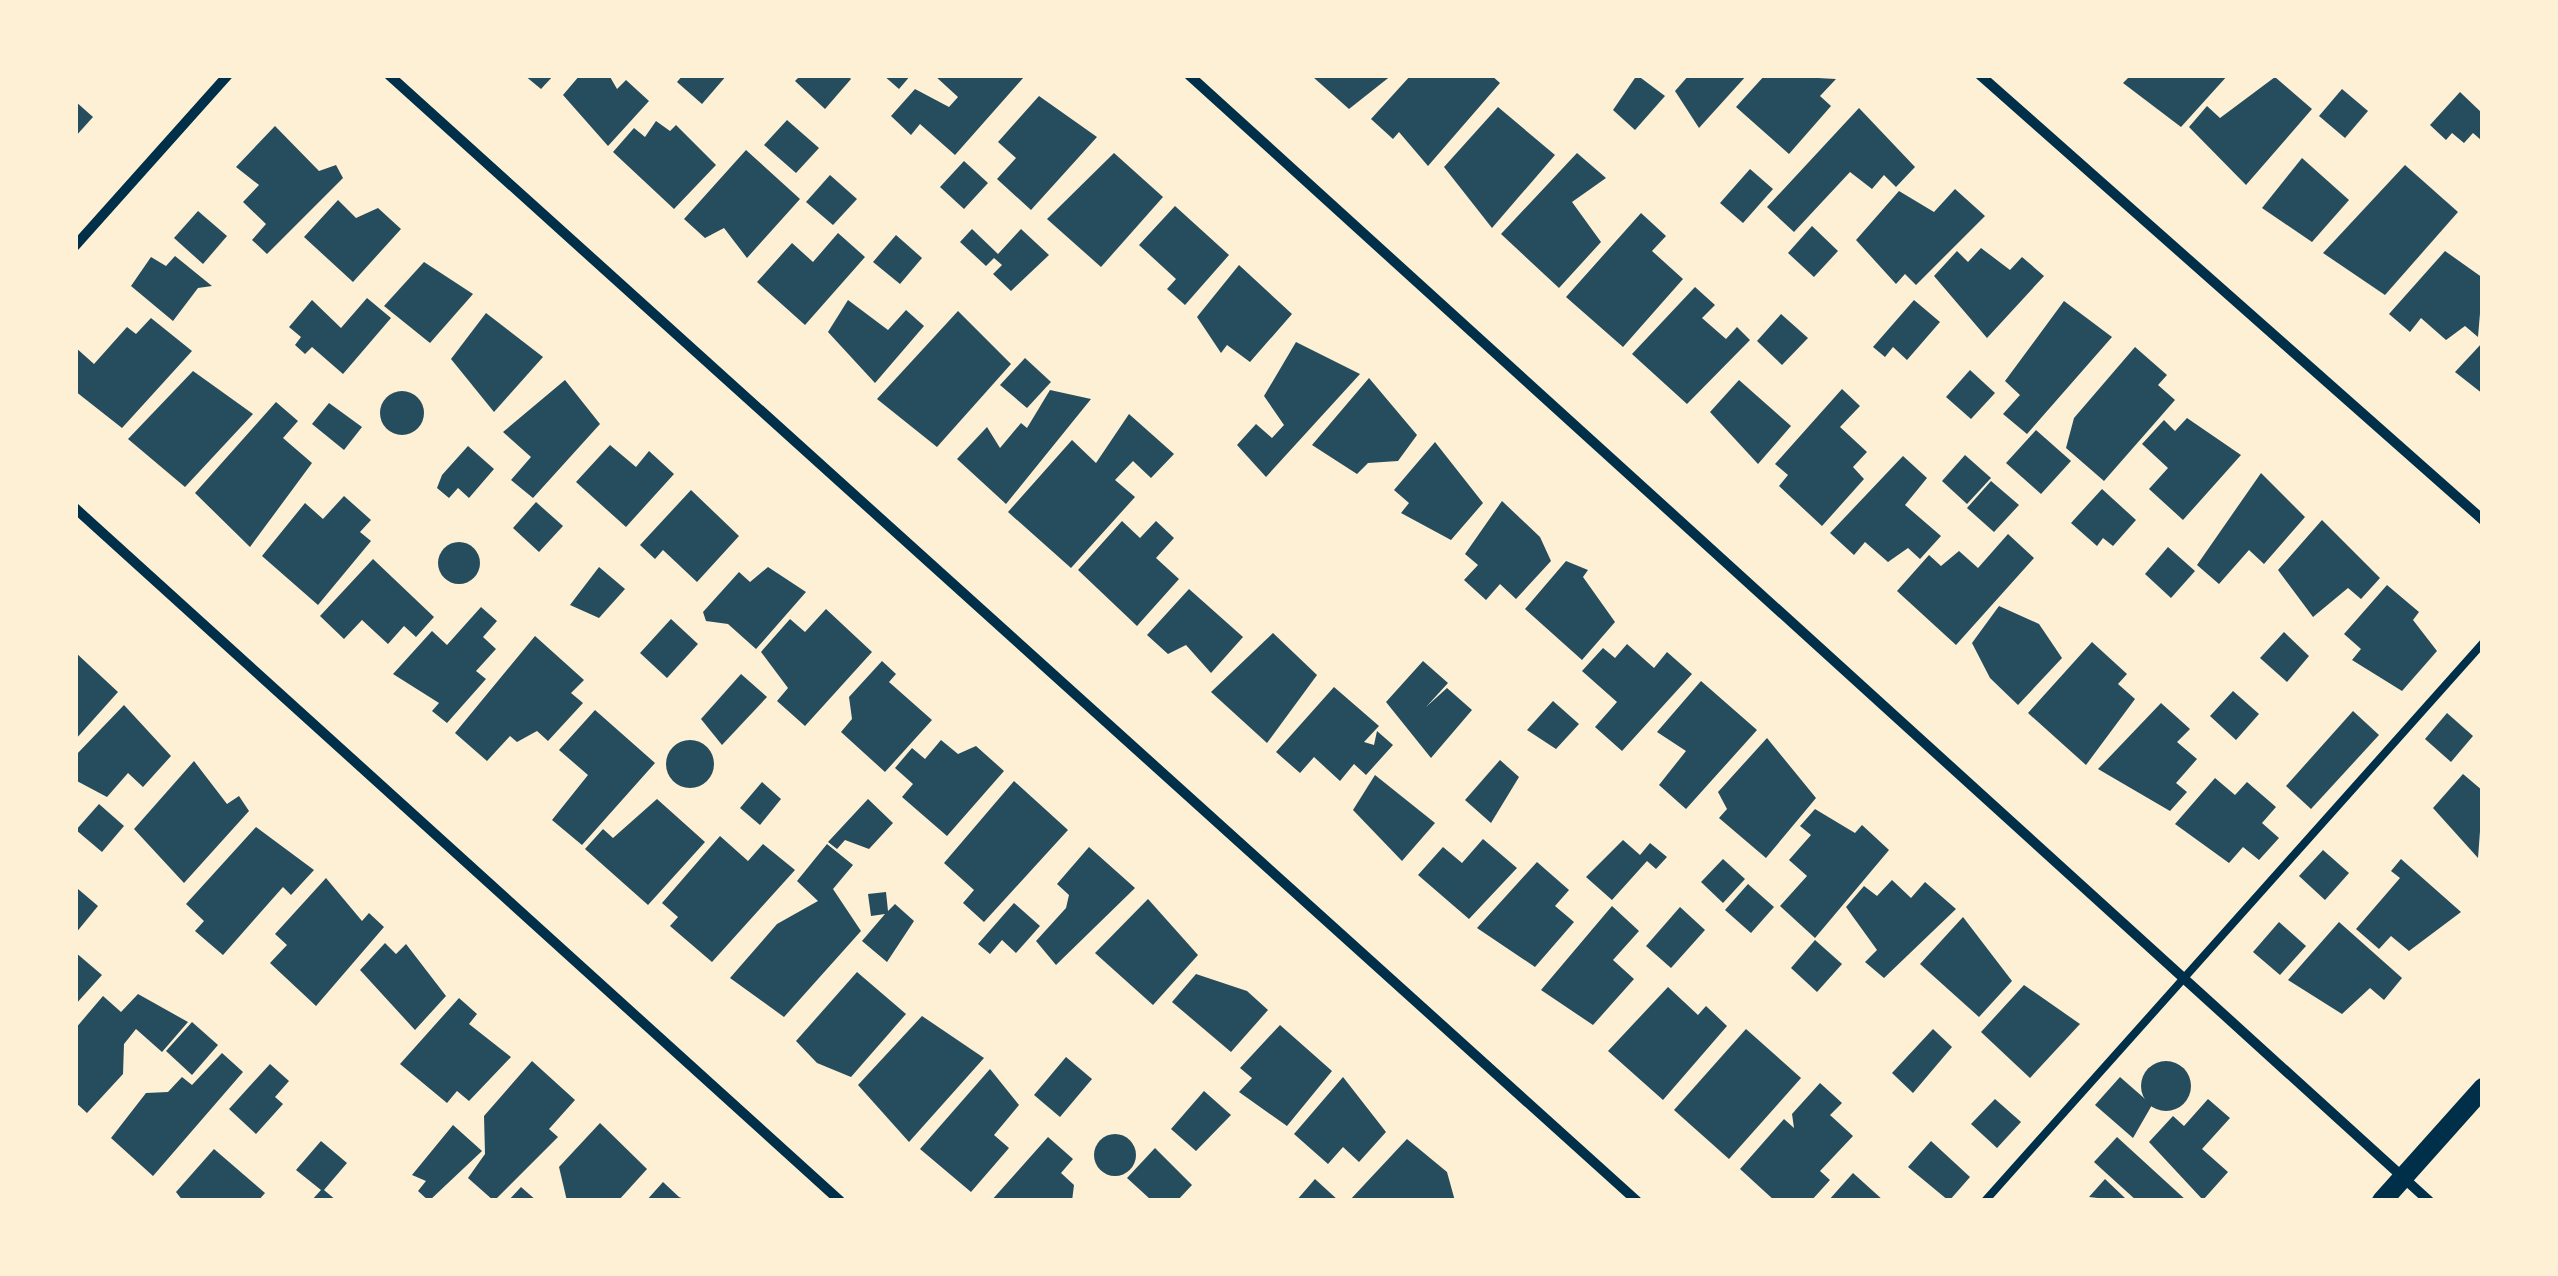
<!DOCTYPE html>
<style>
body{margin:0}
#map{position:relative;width:2558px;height:1276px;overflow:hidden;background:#fdf0d5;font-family:Karla,sans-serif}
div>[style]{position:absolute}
.building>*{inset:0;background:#264d5e}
.round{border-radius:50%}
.service>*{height:8px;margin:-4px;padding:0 4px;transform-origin:4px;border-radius:4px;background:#003049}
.minor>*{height:10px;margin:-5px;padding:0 5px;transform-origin:5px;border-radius:5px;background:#003049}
.secondary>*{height:20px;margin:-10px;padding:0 10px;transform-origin:10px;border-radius:10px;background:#003049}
span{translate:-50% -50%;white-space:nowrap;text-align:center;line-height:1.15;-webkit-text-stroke:8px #fdf0d5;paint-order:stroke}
.frame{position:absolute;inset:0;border:78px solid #fdf0d5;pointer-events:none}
</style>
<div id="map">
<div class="building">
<div style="clip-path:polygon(524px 75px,554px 75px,541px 89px)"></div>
<div style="clip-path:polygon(580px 75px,609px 75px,617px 89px,626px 80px,649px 101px,608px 146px,563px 95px)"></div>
<div style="clip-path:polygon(683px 75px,727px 75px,702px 104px,677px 82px)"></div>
<div style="clip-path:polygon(801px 75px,847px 75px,851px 79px,825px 109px,795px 81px)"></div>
<div style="clip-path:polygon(883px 75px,911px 75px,899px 89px)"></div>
<div style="clip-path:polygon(934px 75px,1022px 75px,1024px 77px,955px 155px,920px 124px,911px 135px,891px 116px,915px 89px,949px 107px,958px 97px)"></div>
<div style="clip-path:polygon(1392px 75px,1349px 109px,1313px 77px,1315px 75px)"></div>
<div style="clip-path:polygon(1411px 75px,1491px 75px,1500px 83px,1428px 166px,1399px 132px,1393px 139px,1371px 119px)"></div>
<div style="clip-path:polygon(1637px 75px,1665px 96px,1635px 130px,1613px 110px)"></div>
<div style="clip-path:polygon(1689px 75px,1747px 75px,1699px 128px,1675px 91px)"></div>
<div style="clip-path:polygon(1765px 75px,1836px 79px,1820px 96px,1831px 106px,1789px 154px,1736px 107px)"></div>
<div style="clip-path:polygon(2131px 75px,2228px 75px,2181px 127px,2123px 83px)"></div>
<div style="clip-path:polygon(2275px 77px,2312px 109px,2246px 185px,2189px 127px,2207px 106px,2220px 118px)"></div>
<div style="clip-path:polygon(2342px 89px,2368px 111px,2345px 138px,2319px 116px)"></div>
<div style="clip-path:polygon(2460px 92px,2483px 114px,2481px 140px,2473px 133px,2464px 143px,2452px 133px,2446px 140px,2430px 125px)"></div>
<div style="clip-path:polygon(1039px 96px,1097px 137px,1031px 210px,997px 179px,1016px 158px,998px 142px)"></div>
<div style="clip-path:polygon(75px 101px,93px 117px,75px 137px)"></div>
<div style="clip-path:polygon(1498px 107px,1555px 155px,1492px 228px,1444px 167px)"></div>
<div style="clip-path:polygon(1859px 108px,1915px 167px,1896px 187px,1884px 175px,1872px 189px,1850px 172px,1794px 232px,1767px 207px)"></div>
<div style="clip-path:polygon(787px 120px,819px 148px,796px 173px,764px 145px)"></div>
<div style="clip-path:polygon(656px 121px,670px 131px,676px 125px,716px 165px,674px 209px,613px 152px,634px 128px,645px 137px)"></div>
<div style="clip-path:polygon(275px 126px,319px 171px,336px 165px,343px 178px,267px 254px,252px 240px,266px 224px,243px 202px,259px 185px,236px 167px)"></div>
<div style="clip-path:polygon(746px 150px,800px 199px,747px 258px,724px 228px,705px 238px,684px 219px)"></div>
<div style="clip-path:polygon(1114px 153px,1163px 197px,1101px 267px,1047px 219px)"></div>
<div style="clip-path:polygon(1577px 153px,1606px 178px,1572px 202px,1601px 242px,1559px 288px,1501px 234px)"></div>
<div style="clip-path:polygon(2302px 158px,2349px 200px,2312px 242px,2262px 208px)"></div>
<div style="clip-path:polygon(964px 161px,988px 183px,964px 209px,940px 187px)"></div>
<div style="clip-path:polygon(2405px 165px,2458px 212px,2385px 295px,2323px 253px)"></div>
<div style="clip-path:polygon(1750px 169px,1773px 189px,1743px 223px,1720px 203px)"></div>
<div style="clip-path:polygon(830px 175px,857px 199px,833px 225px,806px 202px)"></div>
<div style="clip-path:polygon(1955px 189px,1985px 216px,1916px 285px,1905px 274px,1896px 284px,1856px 240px,1899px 191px,1934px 212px)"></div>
<div style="clip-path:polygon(338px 200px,356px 218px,378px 208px,401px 229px,353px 282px,304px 237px)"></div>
<div style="clip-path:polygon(1175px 206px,1229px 255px,1185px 305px,1167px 289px,1176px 279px,1139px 245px)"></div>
<div style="clip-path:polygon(198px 211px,227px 236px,203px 264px,174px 238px)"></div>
<div style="clip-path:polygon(1641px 213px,1666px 236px,1652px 251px,1683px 279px,1623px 347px,1566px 297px)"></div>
<div style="clip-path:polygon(1812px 226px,1838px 251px,1814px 277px,1788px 253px)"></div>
<div style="clip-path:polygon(972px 229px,998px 254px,1021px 229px,1049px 255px,1011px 291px,993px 274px,1002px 265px,994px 258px,986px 266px,960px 242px)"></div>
<div style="clip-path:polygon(838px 233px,865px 257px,805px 325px,757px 282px,792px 243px,813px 262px)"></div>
<div style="clip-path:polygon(896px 235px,922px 258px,900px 284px,873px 262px)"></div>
<div style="clip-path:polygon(1981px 248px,2010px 270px,2022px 257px,2044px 276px,1987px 338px,1934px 276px,1957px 251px,1968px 262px)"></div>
<div style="clip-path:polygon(2445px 251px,2483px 278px,2478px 337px,2465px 326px,2446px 340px,2421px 318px,2410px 332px,2389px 314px)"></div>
<div style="clip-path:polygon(175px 256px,212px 286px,198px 288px,173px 321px,131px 286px,151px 257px,166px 266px)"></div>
<div style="clip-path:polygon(424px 262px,473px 294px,430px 343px,384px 306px)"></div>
<div style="clip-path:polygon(1239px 265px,1292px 314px,1250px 362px,1227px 345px,1221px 353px,1197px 317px)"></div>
<div style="clip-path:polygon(1695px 287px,1715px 305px,1702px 318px,1726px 339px,1737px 327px,1750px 340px,1687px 404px,1632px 354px)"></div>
<div style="clip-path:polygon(367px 298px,391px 318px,343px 374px,312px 347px,305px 354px,295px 345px,301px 337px,289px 327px,312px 300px,341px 328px)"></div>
<div style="clip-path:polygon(848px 300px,888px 330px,906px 310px,924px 326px,875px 383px,828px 332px)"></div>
<div style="clip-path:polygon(1914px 300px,1940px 322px,1907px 360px,1893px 347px,1885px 357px,1873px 347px)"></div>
<div style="clip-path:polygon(2064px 301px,2112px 337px,2027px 434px,2003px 414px,2020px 395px,2005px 381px)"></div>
<div style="clip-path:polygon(958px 311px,1011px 364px,937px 447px,877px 399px)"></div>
<div style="clip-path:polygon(486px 313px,543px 357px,494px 412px,451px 359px)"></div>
<div style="clip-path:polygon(1781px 314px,1808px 338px,1782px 365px,1757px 341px)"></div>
<div style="clip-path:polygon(151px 318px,192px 351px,122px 428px,75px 391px,75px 347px,94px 364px,127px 327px,136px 334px)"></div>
<div style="clip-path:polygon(1296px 342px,1360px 374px,1266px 477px,1237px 445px,1256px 424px,1272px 438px,1284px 425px,1264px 396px)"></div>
<div style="clip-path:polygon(2483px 342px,2483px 394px,2455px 372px)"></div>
<div style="clip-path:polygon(2135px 347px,2167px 375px,2158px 385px,2175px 400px,2104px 481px,2066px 448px,2074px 418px)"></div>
<div style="clip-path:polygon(1025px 358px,1051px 382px,1027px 408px,1000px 385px)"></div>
<div style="clip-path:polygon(1970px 370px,1995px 393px,1971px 419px,1946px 397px)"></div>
<div style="clip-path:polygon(193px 371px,253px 414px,185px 487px,128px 439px)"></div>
<div style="clip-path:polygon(1369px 378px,1417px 435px,1398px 461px,1368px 463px,1357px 474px,1312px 445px)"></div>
<div style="clip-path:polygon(565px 380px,600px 424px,533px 498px,511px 480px,531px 457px,503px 432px)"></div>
<div style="clip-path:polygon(1739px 380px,1791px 426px,1758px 464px,1710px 412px)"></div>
<div style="clip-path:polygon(1842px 389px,1860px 406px,1840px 427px,1867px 452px,1853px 467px,1864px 479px,1822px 526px,1779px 486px,1788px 475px,1775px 464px)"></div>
<div style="clip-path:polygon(1050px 390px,1091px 399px,1006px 504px,957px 459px,987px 427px,1000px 448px,1021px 423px,1027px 428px)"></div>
<div class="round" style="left:380px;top:391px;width:44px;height:44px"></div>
<div style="clip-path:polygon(276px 402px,298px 421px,283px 438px,312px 463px,250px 547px,195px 493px)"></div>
<div style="clip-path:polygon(329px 403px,362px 427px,344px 450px,312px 424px)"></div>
<div style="clip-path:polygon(1129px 414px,1174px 454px,1151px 478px,1133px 461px,1115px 480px,1135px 497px,1071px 568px,1008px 512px,1072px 440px,1096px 463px)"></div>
<div style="clip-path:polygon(2187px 418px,2241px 455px,2183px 520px,2149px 489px,2168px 468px,2142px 444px,2164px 420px,2175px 431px)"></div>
<div style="clip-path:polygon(2036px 430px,2071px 461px,2041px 494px,2006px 463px)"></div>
<div style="clip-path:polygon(1435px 442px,1483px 503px,1451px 540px,1401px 513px,1409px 503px,1394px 490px)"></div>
<div style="clip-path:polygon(610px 445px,636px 467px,649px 451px,674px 474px,626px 527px,576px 482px)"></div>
<div style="clip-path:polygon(468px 446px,494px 469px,469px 498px,458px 488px,449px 498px,437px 488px,442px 475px)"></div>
<div style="clip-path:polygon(1965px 455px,1991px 478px,1967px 504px,1942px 481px)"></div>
<div style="clip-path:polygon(1903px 456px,1927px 478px,1905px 505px,1941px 536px,1920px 559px,1908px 548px,1888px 562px,1865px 542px,1854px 555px,1830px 533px)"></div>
<div style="clip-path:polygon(2261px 473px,2305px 517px,2264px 564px,2249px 550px,2219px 584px,2197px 565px)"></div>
<div style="clip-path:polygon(1991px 481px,2019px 505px,1994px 532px,1967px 508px)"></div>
<div style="clip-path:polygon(2102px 489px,2136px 520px,2113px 546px,2103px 538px,2097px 546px,2071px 523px)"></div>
<div style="clip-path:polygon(691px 490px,739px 536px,697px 582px,663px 550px,655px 559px,640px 545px)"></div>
<div style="clip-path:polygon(344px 496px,371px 520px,360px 532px,371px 541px,318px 605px,262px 556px,305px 503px,323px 519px)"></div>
<div style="clip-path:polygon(1502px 501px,1540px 537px,1551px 561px,1516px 599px,1500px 584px,1486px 600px,1464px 580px,1478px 565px,1465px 554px)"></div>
<div style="clip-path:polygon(536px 502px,563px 526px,539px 552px,513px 528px)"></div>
<div style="clip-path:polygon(2322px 520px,2380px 578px,2361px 599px,2348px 588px,2313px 617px,2278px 570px)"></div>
<div style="clip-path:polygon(1122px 521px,1140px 538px,1156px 521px,1174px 538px,1156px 558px,1179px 579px,1137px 626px,1078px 570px)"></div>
<div style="clip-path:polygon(2008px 534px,2034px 558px,1956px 645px,1897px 591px,1929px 555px,1941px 566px,1959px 551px,1978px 568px)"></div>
<div class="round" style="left:438px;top:542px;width:42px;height:42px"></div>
<div style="clip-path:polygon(2168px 547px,2195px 571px,2171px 598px,2145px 574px)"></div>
<div style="clip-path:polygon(373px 559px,434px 617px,416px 637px,404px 626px,388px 644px,362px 620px,344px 639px,320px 616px)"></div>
<div style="clip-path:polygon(1566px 561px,1588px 570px,1583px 577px,1615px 622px,1582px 660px,1525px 609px)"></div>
<div style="clip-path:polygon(599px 567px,625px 589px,599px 618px,570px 605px)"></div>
<div style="clip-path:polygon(768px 567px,806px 592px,756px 649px,728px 624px,706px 621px,703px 612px,739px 572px,750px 582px)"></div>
<div style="clip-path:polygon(2387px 585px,2419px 612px,2413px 620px,2437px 651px,2402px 691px,2352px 660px,2361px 649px,2344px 634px)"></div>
<div style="clip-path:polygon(1189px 589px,1243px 637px,1211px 673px,1186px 645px,1168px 654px,1147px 635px)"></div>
<div style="clip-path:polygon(1999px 606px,2039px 624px,2062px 658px,2018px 705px,1990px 678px,1972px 643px)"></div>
<div style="clip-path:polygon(481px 607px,497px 621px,483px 637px,496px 649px,476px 671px,486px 679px,447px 723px,432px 711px,439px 703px,393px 674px,432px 631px,447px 645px)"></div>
<div style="clip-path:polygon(826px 609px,872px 652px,805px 726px,777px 701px,788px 688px,761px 652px,790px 619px,805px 632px)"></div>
<div style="clip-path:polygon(671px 619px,698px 644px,667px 678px,640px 653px)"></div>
<div style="clip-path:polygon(2284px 632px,2309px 656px,2287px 682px,2260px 658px)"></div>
<div style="clip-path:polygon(1273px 633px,1317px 675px,1267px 743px,1211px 692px)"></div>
<div style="clip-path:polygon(535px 636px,584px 680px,571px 693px,583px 703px,548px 741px,537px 731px,517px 742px,510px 736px,487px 761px,455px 733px)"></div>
<div style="clip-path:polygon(2092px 642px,2127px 674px,2118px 684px,2135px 699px,2086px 765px,2028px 713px)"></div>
<div style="clip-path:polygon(1627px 644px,1654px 668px,1667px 652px,1692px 674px,1622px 751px,1595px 727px,1617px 702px,1582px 671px,1603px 648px,1615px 658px)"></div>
<div style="clip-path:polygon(75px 652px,118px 692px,75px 740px)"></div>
<div style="clip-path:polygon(882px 661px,896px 674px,889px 682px,932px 720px,885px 772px,841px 732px,852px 719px,849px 697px)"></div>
<div style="clip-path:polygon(1423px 661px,1448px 683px,1426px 707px,1447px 688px,1472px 710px,1431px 758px,1386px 702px)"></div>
<div style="clip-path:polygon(741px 674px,767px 697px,722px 745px,701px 719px)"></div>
<div style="clip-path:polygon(1701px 681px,1757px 730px,1686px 809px,1659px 785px,1686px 751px,1657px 732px)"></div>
<div style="clip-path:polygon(1334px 687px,1379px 726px,1364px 742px,1374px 745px,1377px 731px,1393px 745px,1366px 775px,1354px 764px,1340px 781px,1314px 757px,1300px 773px,1276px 752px)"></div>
<div style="clip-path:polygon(2233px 691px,2259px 714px,2236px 740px,2210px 716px)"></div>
<div style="clip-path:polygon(1553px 701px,1579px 724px,1556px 749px,1527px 730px)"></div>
<div style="clip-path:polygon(2161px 703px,2190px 729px,2177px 742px,2197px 759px,2176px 783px,2187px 792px,2170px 811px,2098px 769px)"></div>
<div style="clip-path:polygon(124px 705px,171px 756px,143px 787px,128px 773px,107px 797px,75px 780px,75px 756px)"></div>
<div style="clip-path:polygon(595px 710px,655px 763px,582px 845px,552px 820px,588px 775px,559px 750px)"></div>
<div style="clip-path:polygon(2353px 711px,2379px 735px,2311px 809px,2286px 786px)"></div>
<div style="clip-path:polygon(2447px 713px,2473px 736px,2451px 762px,2425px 739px)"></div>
<div style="clip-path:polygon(1767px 738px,1816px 798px,1766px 858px,1719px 818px,1727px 809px,1718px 792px)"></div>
<div class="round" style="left:666px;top:740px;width:48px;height:48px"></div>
<div style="clip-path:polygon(941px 740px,958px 754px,976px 746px,1004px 771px,947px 836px,902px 797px,913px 784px,895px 768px,912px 748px,925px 759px)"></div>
<div style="clip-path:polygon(1500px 760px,1519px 777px,1491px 823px,1465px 800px)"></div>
<div style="clip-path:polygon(194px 761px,227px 804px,239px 796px,249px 811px,184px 883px,134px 829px)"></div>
<div style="clip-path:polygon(2463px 774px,2483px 791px,2478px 858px,2433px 808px)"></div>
<div style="clip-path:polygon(1375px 775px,1435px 823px,1402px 861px,1353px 810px)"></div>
<div style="clip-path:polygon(2215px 778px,2235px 795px,2247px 782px,2276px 807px,2262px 823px,2279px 838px,2259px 860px,2243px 847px,2229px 863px,2175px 824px)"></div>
<div style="clip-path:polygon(1014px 781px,1068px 830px,984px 922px,963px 903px,974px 890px,944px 863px)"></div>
<div style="clip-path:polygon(762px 782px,781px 799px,760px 825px,740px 808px)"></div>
<div style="clip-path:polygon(657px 799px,705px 842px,648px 905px,585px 849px,603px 829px,613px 838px)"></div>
<div style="clip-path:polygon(868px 799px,893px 823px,869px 849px,845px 840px,837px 849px,828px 842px)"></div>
<div style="clip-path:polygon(99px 804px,124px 826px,102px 852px,76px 830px)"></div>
<div style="clip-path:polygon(1815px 809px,1855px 833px,1862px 825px,1889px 850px,1815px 938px,1780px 906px,1807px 876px,1789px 860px,1811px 835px,1800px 826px)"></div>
<div style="clip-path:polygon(256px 827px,314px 870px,291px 895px,283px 887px,223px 955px,195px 931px,204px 921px,186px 904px)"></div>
<div style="clip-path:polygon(720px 836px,748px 861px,763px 844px,795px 870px,712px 962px,670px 926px,678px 917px,662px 903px)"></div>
<div style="clip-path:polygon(1483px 839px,1517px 868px,1469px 919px,1418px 875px,1443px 847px,1462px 863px)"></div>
<div style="clip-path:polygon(1623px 840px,1640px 855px,1650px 843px,1667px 857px,1656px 869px,1647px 861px,1612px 900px,1586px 877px)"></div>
<div style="clip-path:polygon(827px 844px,853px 865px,833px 889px,861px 931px,784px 1017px,730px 978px,777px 924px,818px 901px,797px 881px)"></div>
<div style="clip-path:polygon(1089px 847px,1135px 888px,1056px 965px,1036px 941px,1066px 908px,1069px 895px,1057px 884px)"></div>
<div style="clip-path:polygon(2323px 850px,2349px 873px,2325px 900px,2299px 876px)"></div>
<div style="clip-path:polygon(1723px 859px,1745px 879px,1723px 903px,1701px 882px)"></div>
<div style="clip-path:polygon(2401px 859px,2461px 912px,2409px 951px,2391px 936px,2379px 949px,2356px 929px,2400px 878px,2391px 871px)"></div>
<div style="clip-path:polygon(1537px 862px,1569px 890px,1555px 906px,1574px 922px,1535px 967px,1477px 928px)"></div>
<div style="clip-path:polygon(326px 878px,362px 921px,369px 913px,384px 927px,316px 1006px,270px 963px,287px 945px,275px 934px)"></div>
<div style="clip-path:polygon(1892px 880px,1911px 898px,1925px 882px,1956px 909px,1884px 978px,1865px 962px,1877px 950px,1846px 907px,1864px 886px,1877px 896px)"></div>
<div style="clip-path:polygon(1748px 884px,1774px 907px,1751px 933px,1725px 910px)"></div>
<div style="clip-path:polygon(78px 889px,98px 906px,75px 934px,75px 893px)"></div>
<div style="clip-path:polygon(886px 892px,888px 911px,895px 904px,914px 921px,887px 962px,862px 941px,885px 914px,871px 916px,868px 894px)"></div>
<div style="clip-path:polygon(1148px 899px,1198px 955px,1153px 1005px,1095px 953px)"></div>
<div style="clip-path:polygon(1014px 903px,1040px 926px,1016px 953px,1002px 940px,990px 954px,978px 944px)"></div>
<div style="clip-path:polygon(1612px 906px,1639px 931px,1613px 960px,1634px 979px,1593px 1025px,1541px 990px)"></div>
<div style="clip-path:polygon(1680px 907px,1705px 930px,1671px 968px,1646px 946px)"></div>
<div style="clip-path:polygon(1963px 917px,2012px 981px,1979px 1017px,1920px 964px)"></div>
<div style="clip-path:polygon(2279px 922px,2306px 946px,2280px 975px,2253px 952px)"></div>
<div style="clip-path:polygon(2339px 922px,2402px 978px,2384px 1000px,2370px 988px,2342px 1014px,2288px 980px)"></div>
<div style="clip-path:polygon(1815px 940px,1842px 964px,1817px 992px,1791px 968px)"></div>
<div style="clip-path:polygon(385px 943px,396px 954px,406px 944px,446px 996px,415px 1030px,360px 970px)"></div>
<div style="clip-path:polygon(75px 952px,102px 975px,75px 1005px)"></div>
<div style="clip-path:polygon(857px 972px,906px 1014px,851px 1077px,817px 1063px,796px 1041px)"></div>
<div style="clip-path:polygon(1196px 974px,1247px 991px,1268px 1010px,1231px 1052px,1172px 1002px)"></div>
<div style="clip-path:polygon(2024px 985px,2080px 1024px,2030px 1078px,1981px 1032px)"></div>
<div style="clip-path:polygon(1668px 987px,1698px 1015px,1706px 1006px,1727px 1026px,1663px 1100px,1608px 1051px)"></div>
<div style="clip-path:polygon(138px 994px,188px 1022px,162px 1052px,136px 1029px,124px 1044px,123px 1074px,87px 1113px,75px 1102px,75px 1029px,103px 996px,121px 1012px)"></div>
<div style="clip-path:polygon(459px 998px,477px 1014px,469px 1024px,511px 1057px,469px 1101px,457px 1091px,447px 1103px,400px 1064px)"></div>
<div style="clip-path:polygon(922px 1016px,984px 1058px,909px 1142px,858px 1085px)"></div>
<div style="clip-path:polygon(192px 1022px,218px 1045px,192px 1075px,166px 1051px)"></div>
<div style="clip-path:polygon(1280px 1025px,1332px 1071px,1287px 1126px,1239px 1092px,1252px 1078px,1240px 1068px)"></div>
<div style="clip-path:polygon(1746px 1029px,1801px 1078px,1729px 1159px,1674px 1110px)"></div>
<div style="clip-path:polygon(1933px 1029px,1952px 1047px,1913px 1093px,1892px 1073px)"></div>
<div style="clip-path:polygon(222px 1053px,243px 1072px,153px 1176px,111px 1138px,146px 1093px,168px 1092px,182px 1077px,192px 1085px)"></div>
<div style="clip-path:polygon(1066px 1057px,1092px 1079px,1060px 1117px,1034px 1095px)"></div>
<div style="clip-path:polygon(532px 1061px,575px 1100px,549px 1129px,558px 1137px,494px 1201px,468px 1178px,485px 1154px,484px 1116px)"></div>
<div class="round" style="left:2141px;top:1061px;width:50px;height:50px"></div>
<div style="clip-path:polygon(270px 1064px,289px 1081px,275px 1097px,283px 1104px,256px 1134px,229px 1109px)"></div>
<div style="clip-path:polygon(990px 1069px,1019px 1105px,994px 1135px,1009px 1148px,971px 1192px,920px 1149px)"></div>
<div style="clip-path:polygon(1343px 1077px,1386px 1132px,1359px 1162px,1343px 1147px,1328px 1164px,1294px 1134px)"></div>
<div style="clip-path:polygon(2120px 1077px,2152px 1105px,2133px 1138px,2095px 1105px)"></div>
<div style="clip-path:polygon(1820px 1083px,1842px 1103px,1830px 1115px,1853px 1136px,1820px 1171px,1830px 1180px,1811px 1201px,1775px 1201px,1740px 1169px,1784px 1119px,1794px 1128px,1792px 1114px)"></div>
<div style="clip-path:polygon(1204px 1091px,1231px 1115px,1196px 1151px,1171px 1129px)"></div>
<div style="clip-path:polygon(1995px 1099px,2021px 1122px,1997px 1148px,1971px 1124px)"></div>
<div style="clip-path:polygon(2208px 1099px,2230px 1118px,2202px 1149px,2228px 1172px,2203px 1200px,2149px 1142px,2173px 1116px,2184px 1126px)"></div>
<div style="clip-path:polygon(600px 1123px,647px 1169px,618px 1201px,567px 1201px,559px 1167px)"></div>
<div style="clip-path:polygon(453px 1125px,482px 1151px,429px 1201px,418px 1191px,426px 1181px,412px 1175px)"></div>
<div class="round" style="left:1094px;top:1134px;width:42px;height:42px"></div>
<div style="clip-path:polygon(1048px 1137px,1073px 1159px,1061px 1173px,1074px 1185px,1072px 1201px,991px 1201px)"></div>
<div style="clip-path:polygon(2117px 1137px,2187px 1201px,2137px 1201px,2094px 1162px)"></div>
<div style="clip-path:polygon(1407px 1139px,1447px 1172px,1455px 1201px,1349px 1201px)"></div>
<div style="clip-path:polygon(321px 1141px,347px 1163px,324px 1190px,337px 1201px,311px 1201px,321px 1190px,296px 1170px)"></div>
<div style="clip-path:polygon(1931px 1141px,1970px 1177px,1949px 1201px,1908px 1167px)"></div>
<div style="clip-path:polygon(1155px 1148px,1192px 1185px,1177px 1201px,1150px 1199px,1127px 1178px)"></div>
<div style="clip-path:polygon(214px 1149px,265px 1193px,258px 1201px,183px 1201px,176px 1192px)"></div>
<div style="clip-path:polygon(1853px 1173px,1884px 1201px,1828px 1201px)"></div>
<div style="clip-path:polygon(1315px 1179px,1339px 1201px,1296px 1201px)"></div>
<div style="clip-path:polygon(2105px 1179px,2126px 1199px,2124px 1201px,2089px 1197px)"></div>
<div style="clip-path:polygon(663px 1182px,679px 1197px,689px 1201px,646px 1201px)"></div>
<div style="clip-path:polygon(521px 1187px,537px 1201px,508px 1201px)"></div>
</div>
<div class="service">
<div style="left:1985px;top:1201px;width:748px;rotate:-48.25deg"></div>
</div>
<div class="minor">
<div style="left:389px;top:75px;width:1681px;rotate:42.06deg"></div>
<div style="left:1189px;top:75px;width:1675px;rotate:42.24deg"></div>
<div style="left:1980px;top:75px;width:672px;rotate:41.5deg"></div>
<div style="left:75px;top:246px;width:229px;rotate:-48.2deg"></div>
<div style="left:75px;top:508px;width:1032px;rotate:42.17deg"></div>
</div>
<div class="secondary">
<div style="left:2382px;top:1201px;width:152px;rotate:-48.2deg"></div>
</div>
<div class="frame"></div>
</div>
